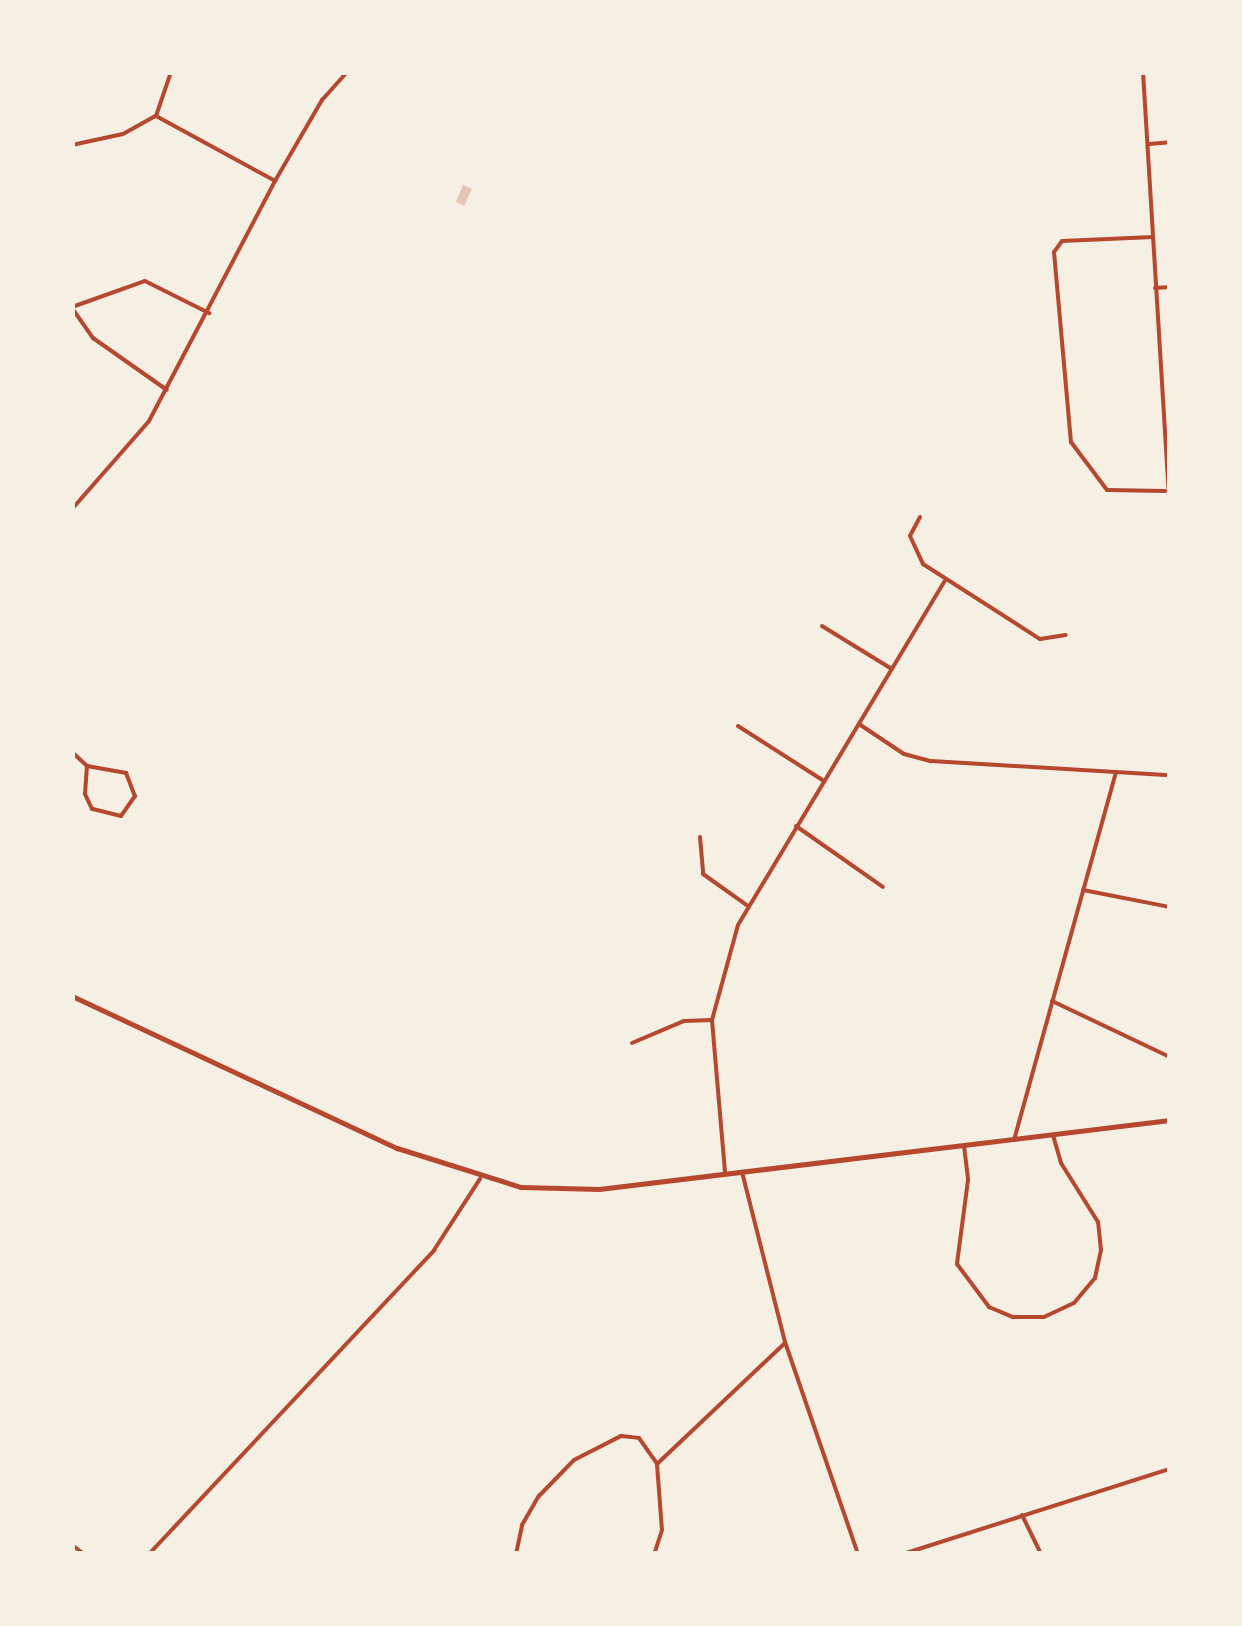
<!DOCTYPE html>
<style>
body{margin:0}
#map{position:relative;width:1242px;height:1626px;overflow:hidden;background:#f6efe4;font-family:Rubik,sans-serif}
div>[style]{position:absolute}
.building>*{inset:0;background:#e6c5b7}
.minor>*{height:4px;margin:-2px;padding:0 2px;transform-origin:2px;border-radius:2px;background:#b5482f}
.tertiary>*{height:4px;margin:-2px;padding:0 2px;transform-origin:2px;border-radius:2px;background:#b5482f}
.trunk>*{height:5px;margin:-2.5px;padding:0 2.5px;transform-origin:2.5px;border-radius:2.5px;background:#b5482f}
span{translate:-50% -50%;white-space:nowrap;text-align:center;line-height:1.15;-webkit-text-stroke:8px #f6efe4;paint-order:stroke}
.frame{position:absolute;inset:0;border:75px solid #f6efe4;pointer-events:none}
</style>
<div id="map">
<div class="building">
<div style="clip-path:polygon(463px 185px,472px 189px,464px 206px,456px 202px)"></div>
</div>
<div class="minor">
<div style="left:1143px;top:72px;width:446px;rotate:86.5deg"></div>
<div style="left:156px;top:116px;width:136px;rotate:28.6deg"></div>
<div style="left:1149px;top:144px;width:21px;rotate:-5deg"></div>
<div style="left:72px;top:145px;width:52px;rotate:-12.2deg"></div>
<div style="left:123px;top:134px;width:38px;rotate:-29deg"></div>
<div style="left:156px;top:116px;width:46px;rotate:-71.2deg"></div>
<div style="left:1153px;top:237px;width:91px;rotate:177.5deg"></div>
<div style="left:1062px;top:241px;width:14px;rotate:126deg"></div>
<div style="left:1054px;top:252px;width:191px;rotate:84.9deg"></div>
<div style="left:1071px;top:442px;width:60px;rotate:53.1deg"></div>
<div style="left:1107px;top:490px;width:58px;rotate:1deg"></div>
<div style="left:1155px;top:288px;width:15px;rotate:-4deg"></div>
<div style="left:72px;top:307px;width:77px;rotate:-19.6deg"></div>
<div style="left:145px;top:281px;width:72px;rotate:26.6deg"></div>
<div style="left:72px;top:308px;width:37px;rotate:55deg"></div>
<div style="left:93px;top:338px;width:90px;rotate:35.1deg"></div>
<div style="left:920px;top:517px;width:21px;rotate:118deg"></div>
<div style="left:910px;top:536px;width:31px;rotate:65deg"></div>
<div style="left:923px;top:564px;width:139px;rotate:32.7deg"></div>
<div style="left:1040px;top:639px;width:26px;rotate:-9deg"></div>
<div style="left:822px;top:626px;width:82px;rotate:31.6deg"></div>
<div style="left:859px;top:724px;width:54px;rotate:33.7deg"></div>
<div style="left:904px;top:754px;width:28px;rotate:15deg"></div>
<div style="left:931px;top:761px;width:239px;rotate:3.4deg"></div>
<div style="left:738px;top:726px;width:102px;rotate:32.6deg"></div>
<div style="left:72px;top:752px;width:21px;rotate:43deg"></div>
<div style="left:87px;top:766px;width:40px;rotate:10deg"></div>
<div style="left:126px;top:773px;width:25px;rotate:69deg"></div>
<div style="left:135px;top:796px;width:24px;rotate:125deg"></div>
<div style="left:121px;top:816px;width:30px;rotate:-166deg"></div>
<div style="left:92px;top:809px;width:17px;rotate:-115deg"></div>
<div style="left:85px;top:794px;width:28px;rotate:-86deg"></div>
<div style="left:796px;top:826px;width:106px;rotate:35deg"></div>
<div style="left:700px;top:837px;width:37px;rotate:85deg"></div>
<div style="left:703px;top:874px;width:55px;rotate:35.4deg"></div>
<div style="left:1083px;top:890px;width:89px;rotate:11.1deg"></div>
<div style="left:1052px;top:1001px;width:131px;rotate:25.4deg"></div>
<div style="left:632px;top:1043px;width:56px;rotate:-22.9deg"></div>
<div style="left:684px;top:1021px;width:28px;rotate:-2deg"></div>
<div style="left:1014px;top:1140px;width:379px;rotate:-74.5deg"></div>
<div style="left:964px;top:1146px;width:34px;rotate:83deg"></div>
<div style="left:968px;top:1180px;width:85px;rotate:97.5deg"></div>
<div style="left:957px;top:1264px;width:54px;rotate:53.3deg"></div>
<div style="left:989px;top:1307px;width:26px;rotate:23deg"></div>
<div style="left:1013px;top:1317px;width:31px"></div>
<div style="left:1044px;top:1317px;width:33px;rotate:-25deg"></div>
<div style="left:1074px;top:1303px;width:33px;rotate:-50deg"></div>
<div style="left:1095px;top:1278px;width:29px;rotate:-78deg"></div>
<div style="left:1101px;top:1250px;width:28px;rotate:-96deg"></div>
<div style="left:1098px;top:1222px;width:70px;rotate:-122.1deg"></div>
<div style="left:1061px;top:1163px;width:29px;rotate:-106deg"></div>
<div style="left:725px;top:1172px;width:153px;rotate:-94.9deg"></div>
<div style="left:712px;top:1020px;width:98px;rotate:-74.7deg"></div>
<div style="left:738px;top:925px;width:401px;rotate:-59deg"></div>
<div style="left:742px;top:1172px;width:175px;rotate:75.8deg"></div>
<div style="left:785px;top:1342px;width:224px;rotate:71deg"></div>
<div style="left:657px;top:1464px;width:175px;rotate:-43.4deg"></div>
<div style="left:1022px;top:1515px;width:43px;rotate:64deg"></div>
<div style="left:72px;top:1545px;width:15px;rotate:37deg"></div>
<div style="left:149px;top:1554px;width:417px;rotate:-46.8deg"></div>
<div style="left:434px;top:1250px;width:85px;rotate:-57.1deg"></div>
<div style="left:516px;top:1554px;width:30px;rotate:-78deg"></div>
<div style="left:522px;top:1525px;width:34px;rotate:-60deg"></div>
<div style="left:539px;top:1496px;width:50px;rotate:-45.8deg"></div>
<div style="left:574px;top:1460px;width:53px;rotate:-27.1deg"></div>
<div style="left:621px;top:1436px;width:18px;rotate:6deg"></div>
<div style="left:639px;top:1438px;width:32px;rotate:55deg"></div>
<div style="left:657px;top:1464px;width:66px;rotate:85.7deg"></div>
<div style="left:662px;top:1530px;width:25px;rotate:108deg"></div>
<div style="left:903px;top:1554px;width:280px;rotate:-17.7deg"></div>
</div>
<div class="tertiary">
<div style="left:72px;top:509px;width:117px;rotate:-48.8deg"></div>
<div style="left:149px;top:421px;width:271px;rotate:-62.3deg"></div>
<div style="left:275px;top:181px;width:94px;rotate:-59.9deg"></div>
<div style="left:322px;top:100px;width:38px;rotate:-48deg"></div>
</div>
<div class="trunk">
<div style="left:72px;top:996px;width:359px;rotate:25.1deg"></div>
<div style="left:397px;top:1148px;width:130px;rotate:17.5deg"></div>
<div style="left:521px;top:1187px;width:78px;rotate:1.5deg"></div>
<div style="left:599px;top:1189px;width:575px;rotate:-6.89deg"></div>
</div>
<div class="frame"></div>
</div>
